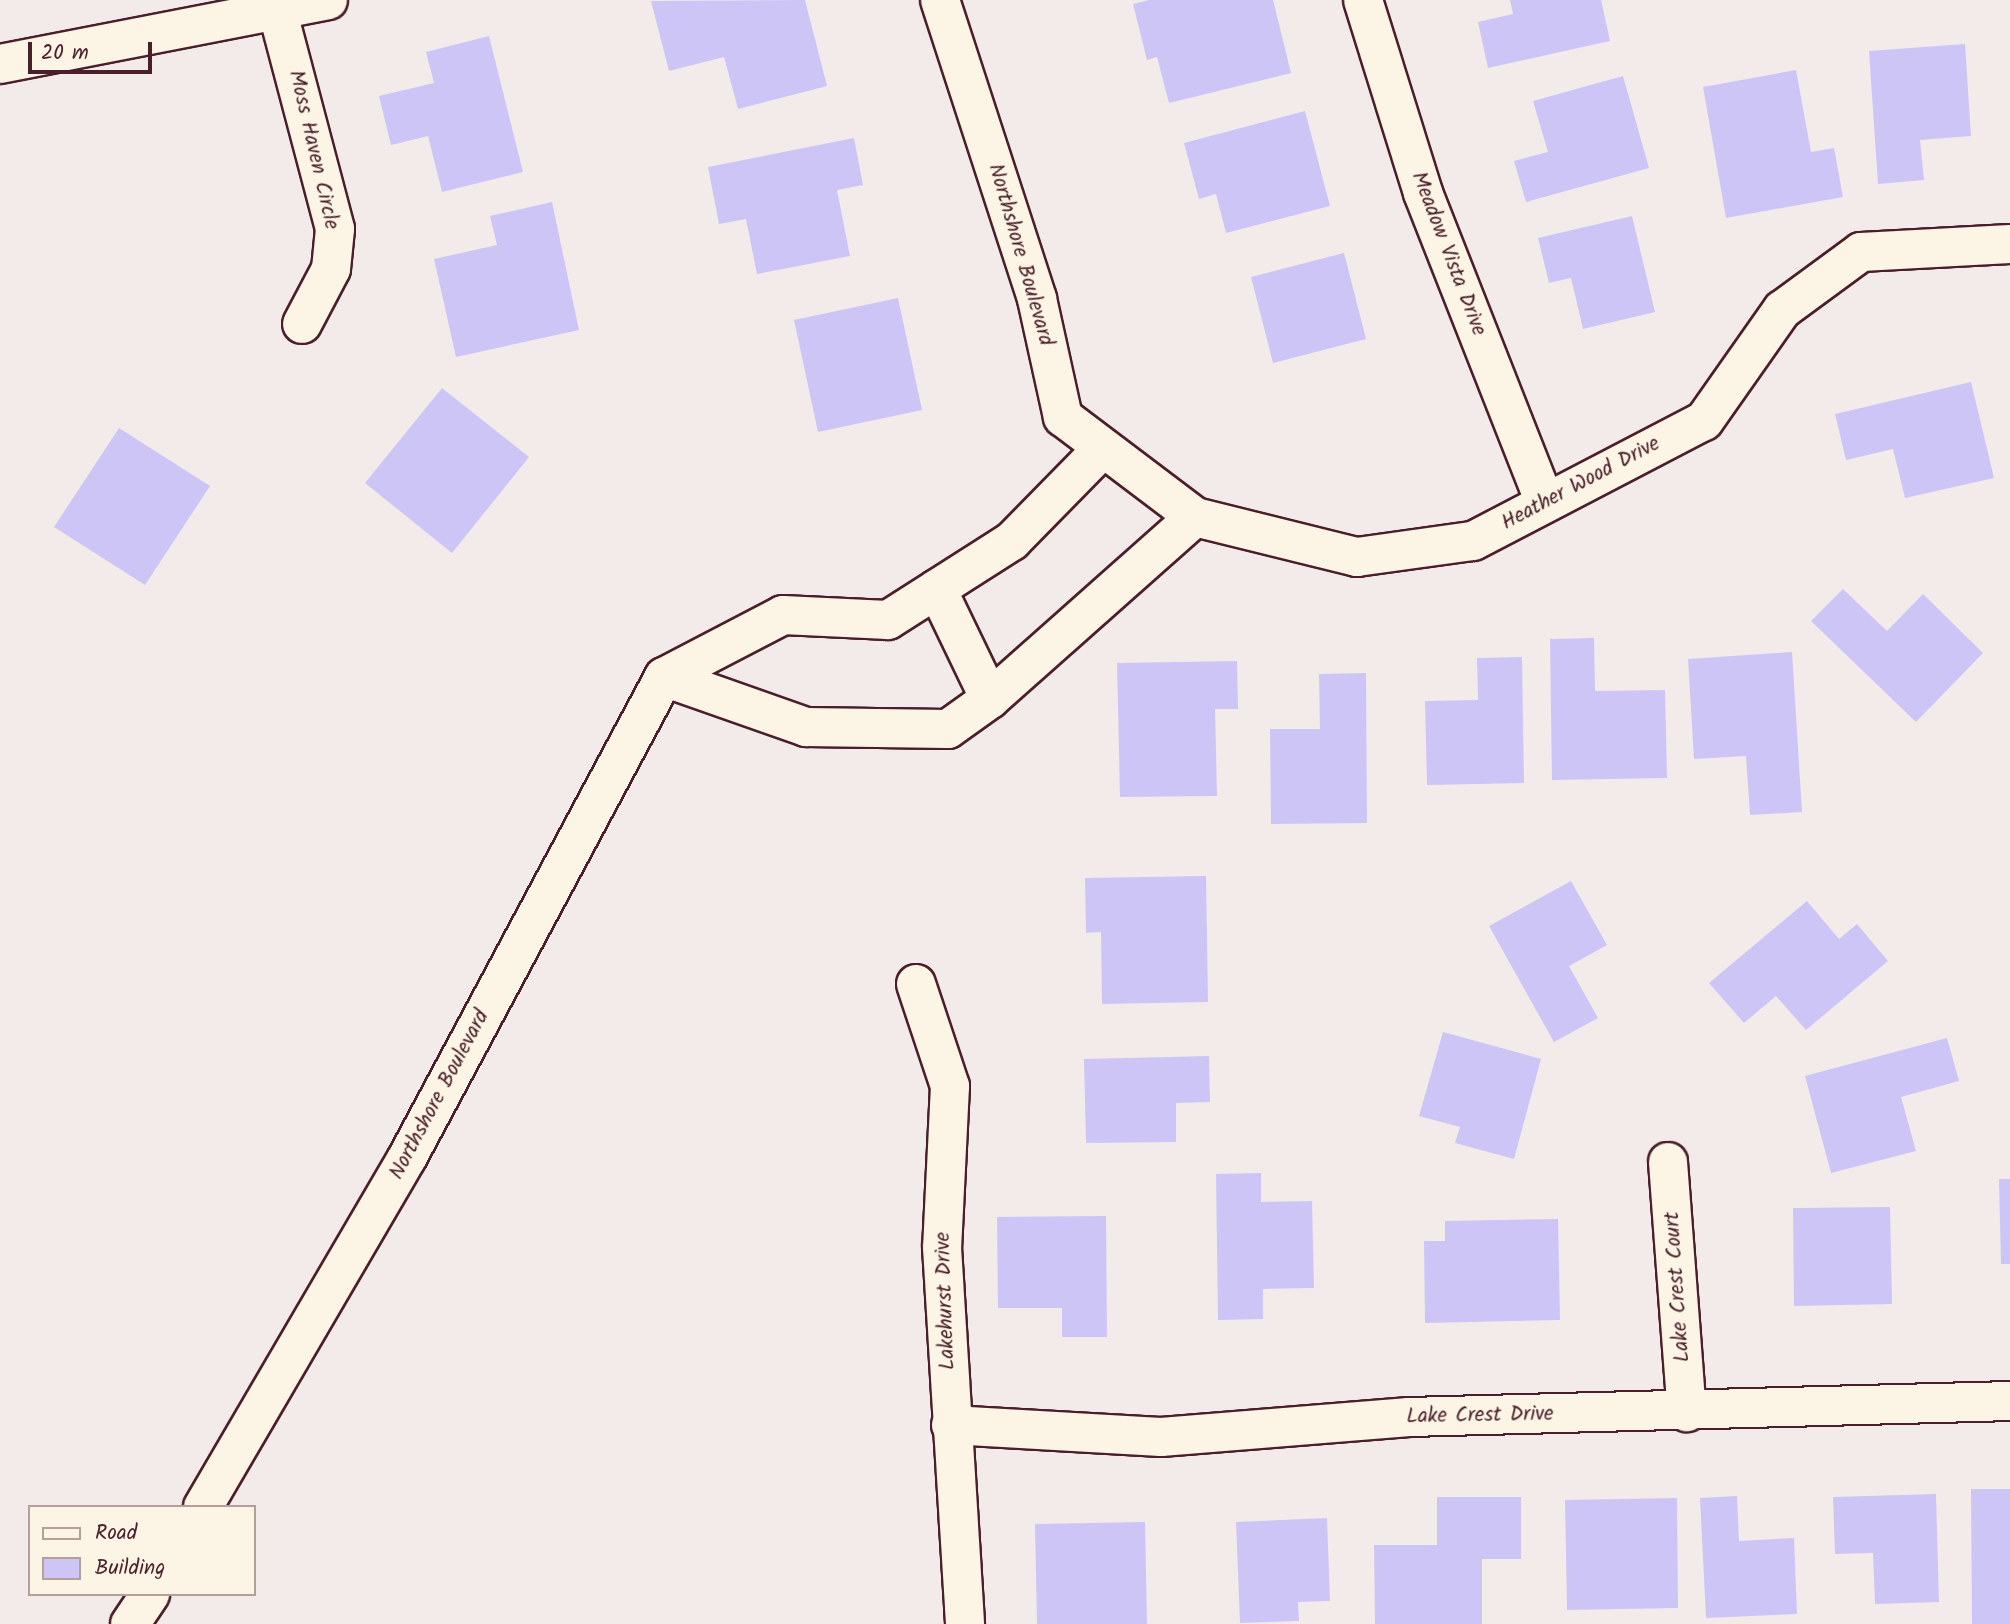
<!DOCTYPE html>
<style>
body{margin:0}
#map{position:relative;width:2010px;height:1624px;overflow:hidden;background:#f3ebe9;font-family:Kalam,sans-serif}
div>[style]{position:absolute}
.building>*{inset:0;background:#cec5f7}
.roads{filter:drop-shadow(2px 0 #4a1f2b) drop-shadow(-2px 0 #4a1f2b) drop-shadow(0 2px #4a1f2b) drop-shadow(0 -2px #4a1f2b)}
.minor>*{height:38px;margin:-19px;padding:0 19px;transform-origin:19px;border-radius:19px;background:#fcf5e5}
span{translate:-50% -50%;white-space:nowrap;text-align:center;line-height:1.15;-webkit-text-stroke:6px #fcf5e5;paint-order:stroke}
.street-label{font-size:21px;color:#4a1f2b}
.legend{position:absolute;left:28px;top:1505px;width:228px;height:91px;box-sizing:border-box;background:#fcf5e5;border:2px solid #b59f9b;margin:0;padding:9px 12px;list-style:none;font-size:21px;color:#4a1f2b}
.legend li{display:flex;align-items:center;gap:14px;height:35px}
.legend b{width:35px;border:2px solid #b59f9b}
.scale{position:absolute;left:28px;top:42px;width:124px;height:32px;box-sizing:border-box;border:4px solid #4a1f2b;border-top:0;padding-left:9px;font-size:21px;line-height:24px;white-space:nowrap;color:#4a1f2b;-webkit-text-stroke:5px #fcf5e5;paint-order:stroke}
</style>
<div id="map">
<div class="building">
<div style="clip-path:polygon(805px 0,827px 86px,738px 109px,724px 57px,669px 71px,651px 1px)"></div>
<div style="clip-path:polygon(1149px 0,1273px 0,1291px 73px,1169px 103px,1157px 57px,1147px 60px,1133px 4px)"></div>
<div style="clip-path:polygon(1510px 0,1601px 0,1610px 41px,1488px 68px,1478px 22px,1513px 14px)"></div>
<div style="clip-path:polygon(489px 36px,523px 172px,442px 192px,428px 136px,391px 145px,379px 96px,434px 83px,426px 52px)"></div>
<div style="clip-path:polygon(1965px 44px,1971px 136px,1920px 140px,1924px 180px,1878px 184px,1869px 51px)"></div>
<div style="clip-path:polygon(1796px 70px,1811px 152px,1834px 148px,1843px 197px,1726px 218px,1703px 87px)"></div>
<div style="clip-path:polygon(1623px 76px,1649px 168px,1526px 202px,1514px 161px,1548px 152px,1533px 101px)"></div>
<div style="clip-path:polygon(1305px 111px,1330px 206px,1226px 233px,1216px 194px,1199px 199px,1184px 143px)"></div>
<div style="clip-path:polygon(854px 138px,863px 185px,837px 190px,850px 256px,757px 274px,746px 219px,719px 224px,708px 167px)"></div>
<div style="clip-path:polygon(552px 202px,579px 330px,456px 357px,434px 259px,497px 245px,490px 216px)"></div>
<div style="clip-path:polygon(1632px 216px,1655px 312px,1583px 329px,1571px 278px,1549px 283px,1538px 238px)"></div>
<div style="clip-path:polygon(1344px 253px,1366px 339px,1273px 363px,1251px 277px)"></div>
<div style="clip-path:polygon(898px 298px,922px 410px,818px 432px,794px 320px)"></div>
<div style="clip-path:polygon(1971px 382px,1994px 478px,1905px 498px,1893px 449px,1846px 460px,1835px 414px)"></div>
<div style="clip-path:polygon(442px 388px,529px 457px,452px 553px,365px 483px)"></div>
<div style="clip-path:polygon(119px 428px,210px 486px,145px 585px,54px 527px)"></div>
<div style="clip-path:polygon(1843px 589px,1887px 631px,1923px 594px,1983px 653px,1916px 722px,1811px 621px)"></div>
<div style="clip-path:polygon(1594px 638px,1595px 691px,1665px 690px,1667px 778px,1552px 780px,1550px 639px)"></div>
<div style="clip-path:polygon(1792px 652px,1802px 812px,1750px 815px,1746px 756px,1694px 759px,1688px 659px)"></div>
<div style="clip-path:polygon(1522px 657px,1524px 783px,1427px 785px,1425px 701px,1478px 700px,1477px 658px)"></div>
<div style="clip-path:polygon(1237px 661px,1238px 709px,1215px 709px,1217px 796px,1120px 797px,1117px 663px)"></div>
<div style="clip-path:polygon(1366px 673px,1367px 823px,1271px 824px,1270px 729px,1320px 729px,1319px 674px)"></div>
<div style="clip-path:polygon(1206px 876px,1208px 1002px,1102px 1004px,1101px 932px,1086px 933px,1085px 878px)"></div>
<div style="clip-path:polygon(1571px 881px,1607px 945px,1569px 966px,1598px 1018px,1554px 1042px,1489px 926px)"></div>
<div style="clip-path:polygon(1807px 901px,1839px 939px,1857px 924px,1888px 961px,1806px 1030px,1776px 996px,1744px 1023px,1709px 983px)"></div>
<div style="clip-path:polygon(1443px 1032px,1541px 1059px,1514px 1159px,1455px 1143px,1460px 1127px,1419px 1116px)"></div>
<div style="clip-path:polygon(1947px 1038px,1959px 1081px,1901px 1097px,1916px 1151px,1831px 1173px,1805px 1076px)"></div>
<div style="clip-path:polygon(1209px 1056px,1210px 1102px,1176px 1103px,1176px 1142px,1086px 1143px,1084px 1059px)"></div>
<div style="clip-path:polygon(1261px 1173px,1261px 1202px,1312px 1201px,1314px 1288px,1263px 1289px,1263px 1319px,1218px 1320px,1216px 1174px)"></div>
<div style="clip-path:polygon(1999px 1179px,2010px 1179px,2010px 1264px,2001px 1264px)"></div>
<div style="clip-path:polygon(1890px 1207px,1892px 1304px,1794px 1306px,1793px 1208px)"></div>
<div style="clip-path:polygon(1106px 1216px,1107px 1337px,1062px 1337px,1062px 1308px,998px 1308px,997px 1217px)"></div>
<div style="clip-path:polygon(1558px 1219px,1560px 1320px,1425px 1323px,1424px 1241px,1445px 1241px,1445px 1221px)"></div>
<div style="clip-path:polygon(1971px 1489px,2010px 1489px,2010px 1624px,1972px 1624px)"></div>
<div style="clip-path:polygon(1936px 1494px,1939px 1602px,1875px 1604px,1873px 1553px,1835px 1554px,1833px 1497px)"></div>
<div style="clip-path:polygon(1737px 1496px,1739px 1541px,1794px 1538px,1797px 1614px,1706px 1618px,1700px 1498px)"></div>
<div style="clip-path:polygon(1437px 1497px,1521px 1497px,1521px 1559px,1482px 1559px,1482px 1624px,1375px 1624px,1374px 1545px,1437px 1545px)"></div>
<div style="clip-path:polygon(1677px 1498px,1678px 1608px,1567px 1610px,1565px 1500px)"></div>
<div style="clip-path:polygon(1327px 1518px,1330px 1601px,1298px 1602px,1299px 1621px,1240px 1623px,1236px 1522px)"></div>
<div style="clip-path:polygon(1145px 1522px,1147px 1624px,1037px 1624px,1035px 1524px)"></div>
</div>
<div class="roads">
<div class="minor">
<div style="left:940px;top:0;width:314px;rotate:72deg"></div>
<div style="left:1037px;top:299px;width:121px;rotate:77.6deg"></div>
<div style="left:1063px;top:417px;width:166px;rotate:37.1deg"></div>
<div style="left:1195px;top:517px;width:167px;rotate:13.9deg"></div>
<div style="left:1357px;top:557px;width:117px;rotate:-7.9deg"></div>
<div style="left:1473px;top:541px;width:260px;rotate:-27.5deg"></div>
<div style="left:1704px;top:421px;width:136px;rotate:-54.9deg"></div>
<div style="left:1782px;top:310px;width:98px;rotate:-36.3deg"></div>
<div style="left:1861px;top:252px;width:149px;rotate:-3.1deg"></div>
<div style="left:1363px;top:0;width:202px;rotate:72.7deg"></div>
<div style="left:1423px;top:193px;width:333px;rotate:68.5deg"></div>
<div style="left:278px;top:13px;width:223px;rotate:75.2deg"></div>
<div style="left:335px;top:229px;width:40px;rotate:95.7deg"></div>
<div style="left:331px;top:269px;width:62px;rotate:117.8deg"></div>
<div style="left:0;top:64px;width:334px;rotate:-11deg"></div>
<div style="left:937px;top:589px;width:122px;rotate:64.3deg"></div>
<div style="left:664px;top:677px;width:151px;rotate:19.4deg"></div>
<div style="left:806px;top:727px;width:142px;rotate:0.8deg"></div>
<div style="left:948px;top:729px;width:52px;rotate:-35.5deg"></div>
<div style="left:990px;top:699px;width:274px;rotate:-41.6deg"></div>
<div style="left:916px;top:984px;width:108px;rotate:71.6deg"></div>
<div style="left:950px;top:1086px;width:161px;rotate:92.8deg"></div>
<div style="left:942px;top:1247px;width:378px;rotate:86.5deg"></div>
<div style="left:1668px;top:1162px;width:251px;rotate:85.7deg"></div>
<div style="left:951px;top:1425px;width:210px;rotate:3.3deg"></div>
<div style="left:1161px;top:1437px;width:249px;rotate:-4.6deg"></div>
<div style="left:1409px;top:1417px;width:601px;rotate:-1.52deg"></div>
<div style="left:203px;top:1507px;width:404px;rotate:-59.7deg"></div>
<div style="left:407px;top:1158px;width:545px;rotate:-61.88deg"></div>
<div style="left:664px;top:677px;width:134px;rotate:-27.5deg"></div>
<div style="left:783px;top:615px;width:105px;rotate:2.7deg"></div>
<div style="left:888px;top:620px;width:147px;rotate:-32.5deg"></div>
<div style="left:1012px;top:541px;width:127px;rotate:-45.6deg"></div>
<div style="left:130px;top:1624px;width:36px;rotate:-56deg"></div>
</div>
</div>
<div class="street-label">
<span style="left:313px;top:150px;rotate:77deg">Moss Haven Circle</span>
<span style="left:1448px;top:254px;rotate:69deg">Meadow Vista Drive</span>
<span style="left:1020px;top:255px;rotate:74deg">Northshore Boulevard</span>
<span style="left:1581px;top:484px;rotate:-28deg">Heather Wood Drive</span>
<span style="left:440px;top:1095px;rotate:-62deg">Northshore Boulevard</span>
<span style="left:1678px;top:1287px;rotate:-94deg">Lake Crest Court</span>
<span style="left:946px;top:1301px;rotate:-92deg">Lakehurst Drive</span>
<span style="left:1480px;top:1416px;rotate:-1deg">Lake Crest Drive</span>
</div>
<ul class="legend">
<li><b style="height:9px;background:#fcf5e5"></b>Road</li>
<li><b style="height:19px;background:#cec5f7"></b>Building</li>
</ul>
<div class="scale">20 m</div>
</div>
